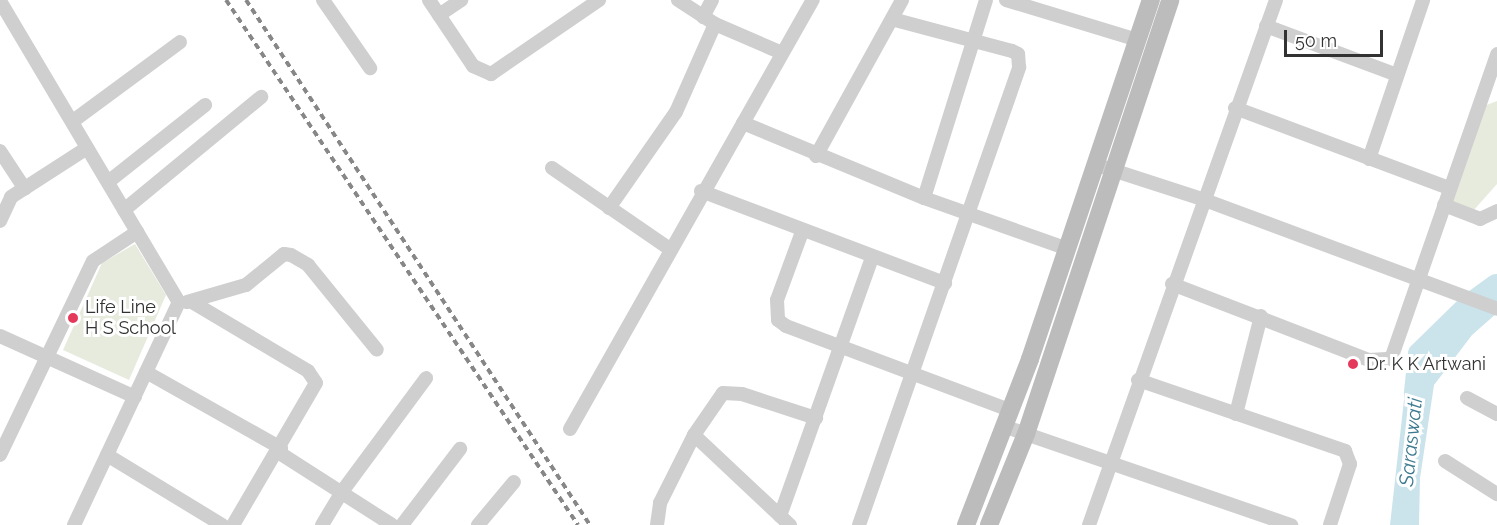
<!DOCTYPE html>
<style>
body{margin:0}
#map{position:relative;width:1497px;height:525px;overflow:hidden;background:#fff;font-family:Raleway,sans-serif}
div>[style]{position:absolute}
.green>*{inset:0;background:#e7ebde}
.water>*{inset:0;background:#cbe3eb}
.river>*{height:24px;margin:-12px;padding:0 12px;transform-origin:12px;border-radius:12px;background:#cbe3eb}
.street>*{height:14px;margin:-7px;padding:0 7px;transform-origin:7px;border-radius:7px;background:#cfcfcf}
.secondary>*{height:18px;margin:-9px;padding:0 9px;transform-origin:9px;border-radius:9px;background:#bcbcbc}
.rail>*{height:4px;margin-top:-2px;transform-origin:0;background:repeating-linear-gradient(90deg,#878787 0 6px,transparent 0 10.5px)}
.dots>*{width:16px;height:16px;translate:-50% -50%;box-sizing:border-box;border:3px solid #fff;border-radius:50%}
span{translate:-50% -50%;white-space:nowrap;text-align:center;line-height:1.15;-webkit-text-stroke:6px #fff;paint-order:stroke}
.poi-label{font-size:18px;color:#323232}
.left{translate:0 -50%;text-align:left}
.water-label{font-size:20px;color:#3d7a8f;font-style:italic}
.scale{position:absolute;left:1284px;top:30px;width:99px;height:27px;box-sizing:border-box;border:3px solid #323232;border-top:0;padding-left:8px;font-size:18px;line-height:21px;white-space:nowrap;color:#323232;-webkit-text-stroke:4px #fff;paint-order:stroke}
</style>
<div id="map">
<div class="green">
<div style="clip-path:polygon(1497px 101px,1497px 184px,1473px 211px,1450px 202px,1484px 106px)"></div>
<div style="clip-path:polygon(135px 244px,166px 295px,129px 380px,63px 350px,102px 263px)"></div>
</div>
<div class="water">
<div style="clip-path:polygon(1497px 285px,1497px 313px,1472px 335px,1434px 385px,1420px 478px,1419px 525px,1390px 525px,1407px 373px)"></div>
</div>
<div class="river">
<div style="left:1416px;top:392px;width:38px;rotate:-84deg"></div>
<div style="left:1420px;top:354px;width:69px;rotate:-44.4deg"></div>
<div style="left:1469px;top:306px;width:34px;rotate:-36deg"></div>
</div>
<div class="street">
<div style="left:323px;top:0;width:83px;rotate:55.3deg"></div>
<div style="left:429px;top:0;width:79px;rotate:56.3deg"></div>
<div style="left:473px;top:66px;width:20px;rotate:24deg"></div>
<div style="left:491px;top:74px;width:131px;rotate:-34.4deg"></div>
<div style="left:678px;top:0;width:44px;rotate:33deg"></div>
<div style="left:715px;top:24px;width:73px;rotate:23.4deg"></div>
<div style="left:1006px;top:0;width:138px;rotate:16.9deg"></div>
<div style="left:0;top:1px;width:350px;rotate:59.3deg"></div>
<div style="left:439px;top:15px;width:27px;rotate:-34deg"></div>
<div style="left:703px;top:17px;width:19px;rotate:-62deg"></div>
<div style="left:1266px;top:26px;width:140px;rotate:20.5deg"></div>
<div style="left:1235px;top:108px;width:228px;rotate:20.5deg"></div>
<div style="left:73px;top:121px;width:133px;rotate:-36.4deg"></div>
<div style="left:743px;top:123px;width:196px;rotate:22.5deg"></div>
<div style="left:924px;top:198px;width:153px;rotate:19.5deg"></div>
<div style="left:0;top:151px;width:45px;rotate:56.7deg"></div>
<div style="left:816px;top:156px;width:178px;rotate:-61.1deg"></div>
<div style="left:1369px;top:159px;width:168px;rotate:-71.2deg"></div>
<div style="left:1097px;top:165px;width:110px;rotate:17.9deg"></div>
<div style="left:1202px;top:199px;width:315px;rotate:20.4deg"></div>
<div style="left:552px;top:168px;width:143px;rotate:34.5deg"></div>
<div style="left:108px;top:182px;width:124px;rotate:-38.4deg"></div>
<div style="left:701px;top:191px;width:261px;rotate:20.7deg"></div>
<div style="left:924px;top:198px;width:207px;rotate:-72.6deg"></div>
<div style="left:1444px;top:205px;width:39px;rotate:21deg"></div>
<div style="left:1480px;top:219px;width:19px;rotate:-25deg"></div>
<div style="left:609px;top:208px;width:117px;rotate:-55.1deg"></div>
<div style="left:676px;top:112px;width:96px;rotate:-66.1deg"></div>
<div style="left:124px;top:210px;width:178px;rotate:-39.5deg"></div>
<div style="left:0;top:221px;width:26px;rotate:-65deg"></div>
<div style="left:11px;top:197px;width:90px;rotate:-32.8deg"></div>
<div style="left:802px;top:232px;width:72px;rotate:110.2deg"></div>
<div style="left:777px;top:300px;width:20px;rotate:87deg"></div>
<div style="left:778px;top:320px;width:10px;rotate:37deg"></div>
<div style="left:786px;top:326px;width:238px;rotate:20.6deg"></div>
<div style="left:1172px;top:284px;width:211px;rotate:21.1deg"></div>
<div style="left:1369px;top:360px;width:22px;rotate:-3deg"></div>
<div style="left:1391px;top:359px;width:323px;rotate:-70.8deg"></div>
<div style="left:187px;top:302px;width:61px;rotate:-16.1deg"></div>
<div style="left:246px;top:285px;width:49px;rotate:-39.2deg"></div>
<div style="left:284px;top:254px;width:7px;rotate:8deg"></div>
<div style="left:291px;top:255px;width:20px;rotate:30deg"></div>
<div style="left:308px;top:265px;width:109px;rotate:50.9deg"></div>
<div style="left:192px;top:302px;width:135px;rotate:30.7deg"></div>
<div style="left:308px;top:371px;width:14px;rotate:56deg"></div>
<div style="left:316px;top:383px;width:164px;rotate:120.3deg"></div>
<div style="left:0;top:336px;width:148px;rotate:24.3deg"></div>
<div style="left:146px;top:372px;width:155px;rotate:29.4deg"></div>
<div style="left:1138px;top:380px;width:219px;rotate:18.9deg"></div>
<div style="left:1345px;top:451px;width:14px;rotate:69deg"></div>
<div style="left:1350px;top:464px;width:64px;rotate:108.2deg"></div>
<div style="left:1467px;top:398px;width:34px;rotate:28deg"></div>
<div style="left:1236px;top:414px;width:101px;rotate:-75.7deg"></div>
<div style="left:1003px;top:426px;width:305px;rotate:19deg"></div>
<div style="left:570px;top:429px;width:493px;rotate:-60.5deg"></div>
<div style="left:694px;top:435px;width:132px;rotate:43.2deg"></div>
<div style="left:278px;top:452px;width:135px;rotate:32.6deg"></div>
<div style="left:0;top:455px;width:215px;rotate:-64.4deg"></div>
<div style="left:93px;top:261px;width:53px;rotate:-33.4deg"></div>
<div style="left:107px;top:455px;width:135px;rotate:31.3deg"></div>
<div style="left:1445px;top:461px;width:62px;rotate:32.4deg"></div>
<div style="left:780px;top:516px;width:274px;rotate:-70.4deg"></div>
<div style="left:74px;top:525px;width:246px;rotate:-64.8deg"></div>
<div style="left:322px;top:525px;width:37px;rotate:-59deg"></div>
<div style="left:341px;top:493px;width:143px;rotate:-53.5deg"></div>
<div style="left:402px;top:525px;width:96px;rotate:-52.7deg"></div>
<div style="left:478px;top:525px;width:56px;rotate:-50.1deg"></div>
<div style="left:657px;top:525px;width:22px;rotate:-82deg"></div>
<div style="left:660px;top:503px;width:76px;rotate:-63.4deg"></div>
<div style="left:694px;top:435px;width:51px;rotate:-55.4deg"></div>
<div style="left:723px;top:393px;width:19px;rotate:3deg"></div>
<div style="left:742px;top:394px;width:78px;rotate:18deg"></div>
<div style="left:859px;top:525px;width:485px;rotate:-70.7deg"></div>
<div style="left:1019px;top:67px;width:13px;rotate:-94deg"></div>
<div style="left:1018px;top:54px;width:7px;rotate:-153deg"></div>
<div style="left:1012px;top:51px;width:124px;rotate:-165.1deg"></div>
<div style="left:1089px;top:525px;width:557px;rotate:-70.39deg"></div>
</div>
<div class="secondary">
<div style="left:966px;top:525px;width:178px;rotate:-68.9deg"></div>
<div style="left:1030px;top:359px;width:379px;rotate:-71.4deg"></div>
<div style="left:989px;top:525px;width:98px;rotate:-67.9deg"></div>
<div style="left:1026px;top:434px;width:457px;rotate:-71.6deg"></div>
</div>
<div class="rail">
<div style="left:226px;top:0;width:632px;rotate:56.16deg"></div>
<div style="left:246px;top:0;width:628px;rotate:56.77deg"></div>
</div>
<div class="dots">
<div style="left:73px;top:318px;background:#e5395b"></div>
<div style="left:1353px;top:364px;background:#e5395b"></div>
</div>
<div class="poi-label">
<span class="left" style="left:85px;top:318px">Life Line<br>H S School</span>
<span class="left" style="left:1366px;top:364px">Dr. K K Artwani</span>
</div>
<div class="water-label">
<span style="left:1411px;top:442px;rotate:-84deg">Saraswati</span>
</div>
<div class="scale">50 m</div>
</div>
